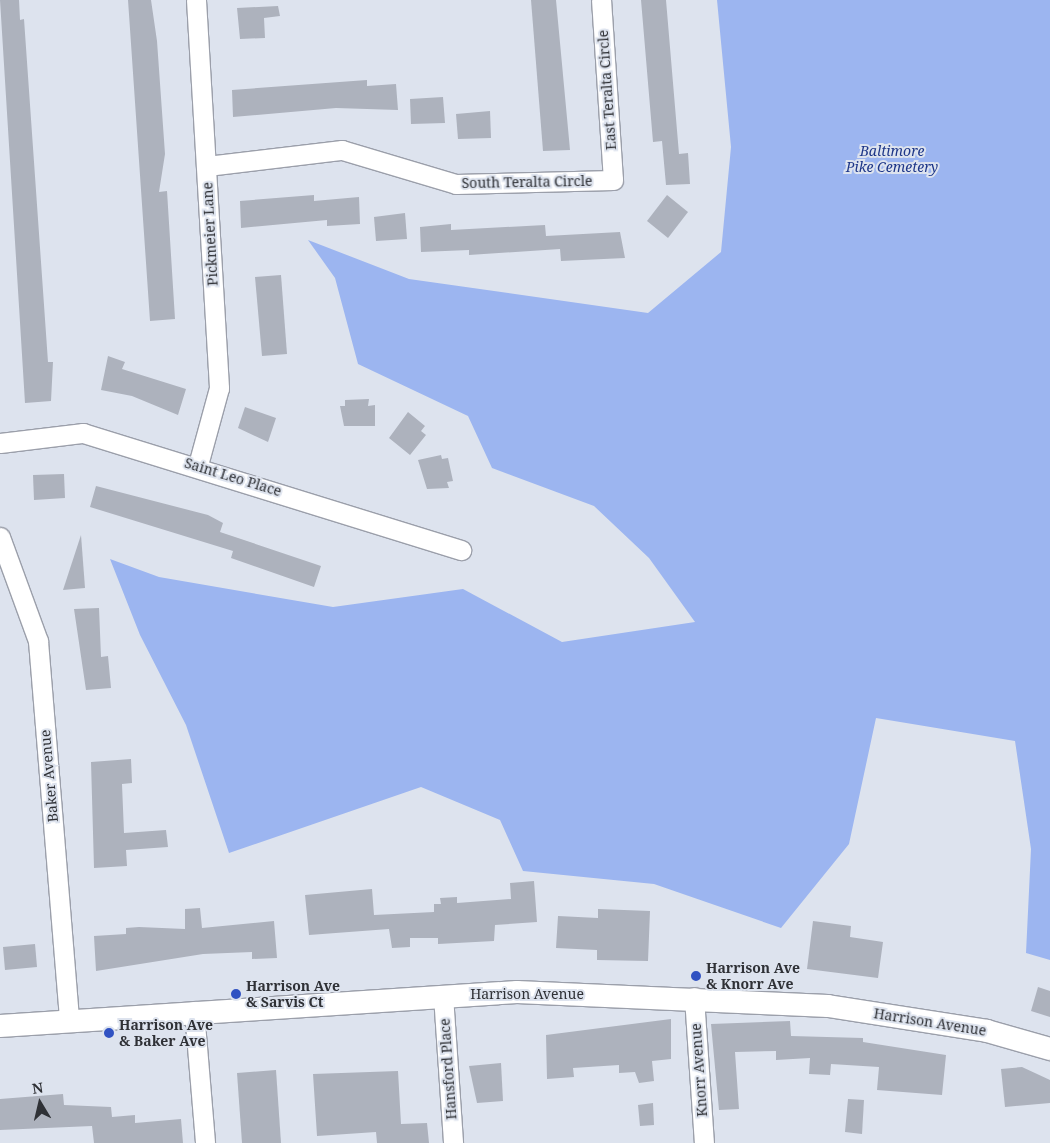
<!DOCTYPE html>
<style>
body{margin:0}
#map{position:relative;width:1050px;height:1143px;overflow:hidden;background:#dde3ee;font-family:"Noto Serif",serif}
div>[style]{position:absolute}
.green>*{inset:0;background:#9cb5f0}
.building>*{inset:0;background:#adb2bd}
.roads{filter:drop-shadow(1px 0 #9b9faa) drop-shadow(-1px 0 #9b9faa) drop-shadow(0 1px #9b9faa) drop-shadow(0 -1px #9b9faa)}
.minor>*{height:19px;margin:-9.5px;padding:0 9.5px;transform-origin:9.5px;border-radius:9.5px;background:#fff}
.major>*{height:22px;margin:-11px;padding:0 11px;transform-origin:11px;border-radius:11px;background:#fff}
.dots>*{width:14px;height:14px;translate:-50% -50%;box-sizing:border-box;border:2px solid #dde3ee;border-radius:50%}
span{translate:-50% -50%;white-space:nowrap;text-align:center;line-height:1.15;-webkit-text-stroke:4px #dde3ee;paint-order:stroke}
.street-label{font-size:14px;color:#2f3136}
.park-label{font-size:14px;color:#1d3688;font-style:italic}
.poi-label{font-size:14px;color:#2f3136;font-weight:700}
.left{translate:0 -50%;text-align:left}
.north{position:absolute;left:15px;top:1078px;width:50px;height:50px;-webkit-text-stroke:4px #dde3ee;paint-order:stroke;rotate:351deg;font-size:14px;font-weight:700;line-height:20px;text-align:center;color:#2f3136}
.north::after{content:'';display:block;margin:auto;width:18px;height:22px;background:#2f3136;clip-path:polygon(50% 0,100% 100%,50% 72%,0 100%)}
</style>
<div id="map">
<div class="green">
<div style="clip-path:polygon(717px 0,1050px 0,1050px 960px,1026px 953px,1031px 849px,1015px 741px,876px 718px,849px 844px,781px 928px,654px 884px,523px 871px,500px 820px,421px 787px,229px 853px,186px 725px,140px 635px,110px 559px,159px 577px,333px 607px,463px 589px,562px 642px,695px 622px,649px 558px,594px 506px,492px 468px,468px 416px,358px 364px,335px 278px,308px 240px,409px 279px,648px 313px,721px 252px,731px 147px)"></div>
</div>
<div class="building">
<div style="clip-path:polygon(0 0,19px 0,20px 20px,24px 19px,48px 362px,53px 362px,51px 401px,25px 403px)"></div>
<div style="clip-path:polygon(128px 0,151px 0,157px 41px,165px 154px,159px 192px,167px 191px,175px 319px,150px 321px)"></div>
<div style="clip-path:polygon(531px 0,556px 0,570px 150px,543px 151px)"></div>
<div style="clip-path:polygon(641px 0,666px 0,679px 154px,688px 153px,690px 184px,666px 185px,662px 141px,653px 142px)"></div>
<div style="clip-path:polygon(278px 6px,280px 16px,264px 18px,265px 38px,240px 39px,237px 8px)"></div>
<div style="clip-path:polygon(367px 80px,367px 86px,396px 84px,398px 110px,336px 108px,233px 117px,232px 90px)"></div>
<div style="clip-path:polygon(443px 97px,445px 123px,411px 124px,410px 99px)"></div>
<div style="clip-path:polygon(490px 111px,491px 138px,458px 139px,456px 114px)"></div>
<div style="clip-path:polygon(314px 195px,314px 201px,359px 197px,360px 224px,327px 226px,327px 220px,241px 228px,240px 201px)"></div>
<div style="clip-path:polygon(667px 195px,688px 212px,668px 238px,647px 221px)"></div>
<div style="clip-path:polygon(405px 213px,407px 239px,376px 241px,374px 217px)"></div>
<div style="clip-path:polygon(451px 224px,451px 230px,545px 225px,546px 236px,620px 232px,625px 258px,561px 261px,560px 249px,469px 255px,469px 250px,421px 252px,420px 227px)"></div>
<div style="clip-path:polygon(281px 275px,287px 354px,262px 356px,255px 277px)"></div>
<div style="clip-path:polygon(108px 356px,125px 362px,122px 369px,186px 389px,178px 415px,132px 396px,101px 390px)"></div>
<div style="clip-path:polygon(369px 399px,368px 406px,375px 405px,375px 426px,344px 426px,340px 406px,345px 406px,345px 400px)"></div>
<div style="clip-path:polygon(245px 407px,276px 418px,268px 442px,238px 428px)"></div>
<div style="clip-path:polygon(408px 412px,425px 426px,421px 431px,426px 435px,410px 455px,389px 438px)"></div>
<div style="clip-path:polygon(441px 455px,442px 459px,448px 458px,453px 481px,447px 482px,449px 488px,427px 489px,418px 460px)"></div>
<div style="clip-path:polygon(64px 474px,65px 498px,34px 500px,33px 475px)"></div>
<div style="clip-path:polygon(96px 486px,208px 515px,223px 523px,220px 532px,321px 566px,314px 587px,231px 558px,233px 551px,90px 507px)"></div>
<div style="clip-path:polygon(81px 535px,85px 588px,63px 590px)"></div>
<div style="clip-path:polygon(99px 608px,101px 657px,108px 656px,111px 688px,86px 690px,74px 609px)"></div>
<div style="clip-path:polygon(131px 759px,132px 783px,122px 784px,124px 833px,166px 830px,168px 847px,126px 850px,127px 866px,94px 868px,91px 762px)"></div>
<div style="clip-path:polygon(534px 881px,537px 922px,495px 925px,494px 941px,438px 944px,438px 938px,410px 938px,410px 947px,392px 948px,389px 929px,309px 935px,305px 895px,372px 889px,374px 915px,434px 912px,434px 904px,441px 904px,440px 898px,457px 897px,457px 903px,511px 899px,510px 883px)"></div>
<div style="clip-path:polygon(200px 908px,202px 928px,274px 921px,277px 958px,252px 959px,252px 952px,203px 954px,96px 971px,94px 936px,126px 934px,126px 928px,139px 927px,185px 929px,185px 909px)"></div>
<div style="clip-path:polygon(598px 909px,650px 911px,648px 961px,597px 960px,597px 950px,556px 948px,558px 916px,598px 918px)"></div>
<div style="clip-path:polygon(813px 921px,851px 926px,850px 937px,883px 942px,878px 978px,807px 969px)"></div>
<div style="clip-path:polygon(35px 944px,37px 967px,5px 970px,3px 947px)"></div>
<div style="clip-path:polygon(1038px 987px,1050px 991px,1050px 1017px,1031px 1011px)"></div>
<div style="clip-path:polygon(671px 1019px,671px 1059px,652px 1061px,654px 1081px,639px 1083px,635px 1072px,619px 1073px,619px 1065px,573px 1068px,574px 1077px,547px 1079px,546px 1035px)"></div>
<div style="clip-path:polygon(790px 1021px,791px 1036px,863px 1038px,863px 1042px,946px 1055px,942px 1095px,877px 1090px,879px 1067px,831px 1064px,830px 1075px,809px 1074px,810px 1058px,776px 1060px,776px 1051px,735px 1052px,739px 1109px,719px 1110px,711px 1024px)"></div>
<div style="clip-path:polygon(501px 1063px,503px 1101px,477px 1103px,469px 1066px)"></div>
<div style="clip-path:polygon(1022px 1067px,1050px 1080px,1050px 1103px,1005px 1107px,1001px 1069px)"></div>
<div style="clip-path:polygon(276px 1070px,281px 1143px,242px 1143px,237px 1073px)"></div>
<div style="clip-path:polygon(398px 1071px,401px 1124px,427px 1123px,429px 1143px,377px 1143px,376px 1132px,317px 1136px,313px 1074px)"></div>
<div style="clip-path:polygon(63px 1094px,64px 1105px,111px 1107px,112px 1117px,135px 1115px,135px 1123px,181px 1119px,183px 1143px,94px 1143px,92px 1126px,0 1130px,0 1099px)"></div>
<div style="clip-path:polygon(848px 1099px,864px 1100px,862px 1134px,845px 1132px)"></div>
<div style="clip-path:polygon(653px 1103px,654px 1125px,640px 1126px,638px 1105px)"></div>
</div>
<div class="roads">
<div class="minor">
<div style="left:196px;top:0;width:389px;rotate:86.6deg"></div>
<div style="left:219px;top:388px;width:80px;rotate:105.3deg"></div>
<div style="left:207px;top:166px;width:136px;rotate:-6.8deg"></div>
<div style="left:342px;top:150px;width:119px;rotate:16.6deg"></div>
<div style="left:456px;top:184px;width:157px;rotate:-1.5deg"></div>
<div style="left:613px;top:180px;width:180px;rotate:-93.8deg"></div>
<div style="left:0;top:443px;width:84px;rotate:-6.9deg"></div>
<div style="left:83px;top:433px;width:396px;rotate:17.2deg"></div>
<div style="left:0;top:537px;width:111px;rotate:69.9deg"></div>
<div style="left:38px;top:641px;width:382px;rotate:85.3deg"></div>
<div style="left:443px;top:995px;width:148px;rotate:86.1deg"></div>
<div style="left:694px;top:997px;width:146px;rotate:86.1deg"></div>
<div style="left:194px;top:1011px;width:132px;rotate:85.2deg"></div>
</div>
<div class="major">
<div style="left:0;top:1026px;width:518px;rotate:-3.76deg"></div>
<div style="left:517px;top:992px;width:311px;rotate:2.6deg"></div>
<div style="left:828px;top:1006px;width:161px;rotate:8.9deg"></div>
<div style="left:987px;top:1031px;width:66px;rotate:15.9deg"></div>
</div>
</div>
<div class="dots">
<div style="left:696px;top:976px;background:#3052c2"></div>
<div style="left:236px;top:994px;background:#3052c2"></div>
<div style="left:109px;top:1033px;background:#3052c2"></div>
</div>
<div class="street-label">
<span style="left:607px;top:90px;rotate:-94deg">East Teralta Circle</span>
<span style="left:527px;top:182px;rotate:-1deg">South Teralta Circle</span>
<span style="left:210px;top:234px;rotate:-93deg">Pickmeier Lane</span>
<span style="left:233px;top:477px;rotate:17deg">Saint Leo Place</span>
<span style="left:49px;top:776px;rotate:-95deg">Baker Avenue</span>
<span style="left:527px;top:994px">Harrison Avenue</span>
<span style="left:930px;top:1022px;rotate:9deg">Harrison Avenue</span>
<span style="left:448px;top:1069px;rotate:-94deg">Hansford Place</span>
<span style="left:699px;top:1070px;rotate:-94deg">Knorr Avenue</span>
</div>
<div class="park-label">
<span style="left:892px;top:159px">Baltimore<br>Pike Cemetery</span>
</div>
<div class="poi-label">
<span class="left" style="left:706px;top:976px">Harrison Ave<br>&amp; Knorr Ave</span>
<span class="left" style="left:246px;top:994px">Harrison Ave<br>&amp; Sarvis Ct</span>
<span class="left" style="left:119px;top:1033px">Harrison Ave<br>&amp; Baker Ave</span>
</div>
<div class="north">N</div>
</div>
